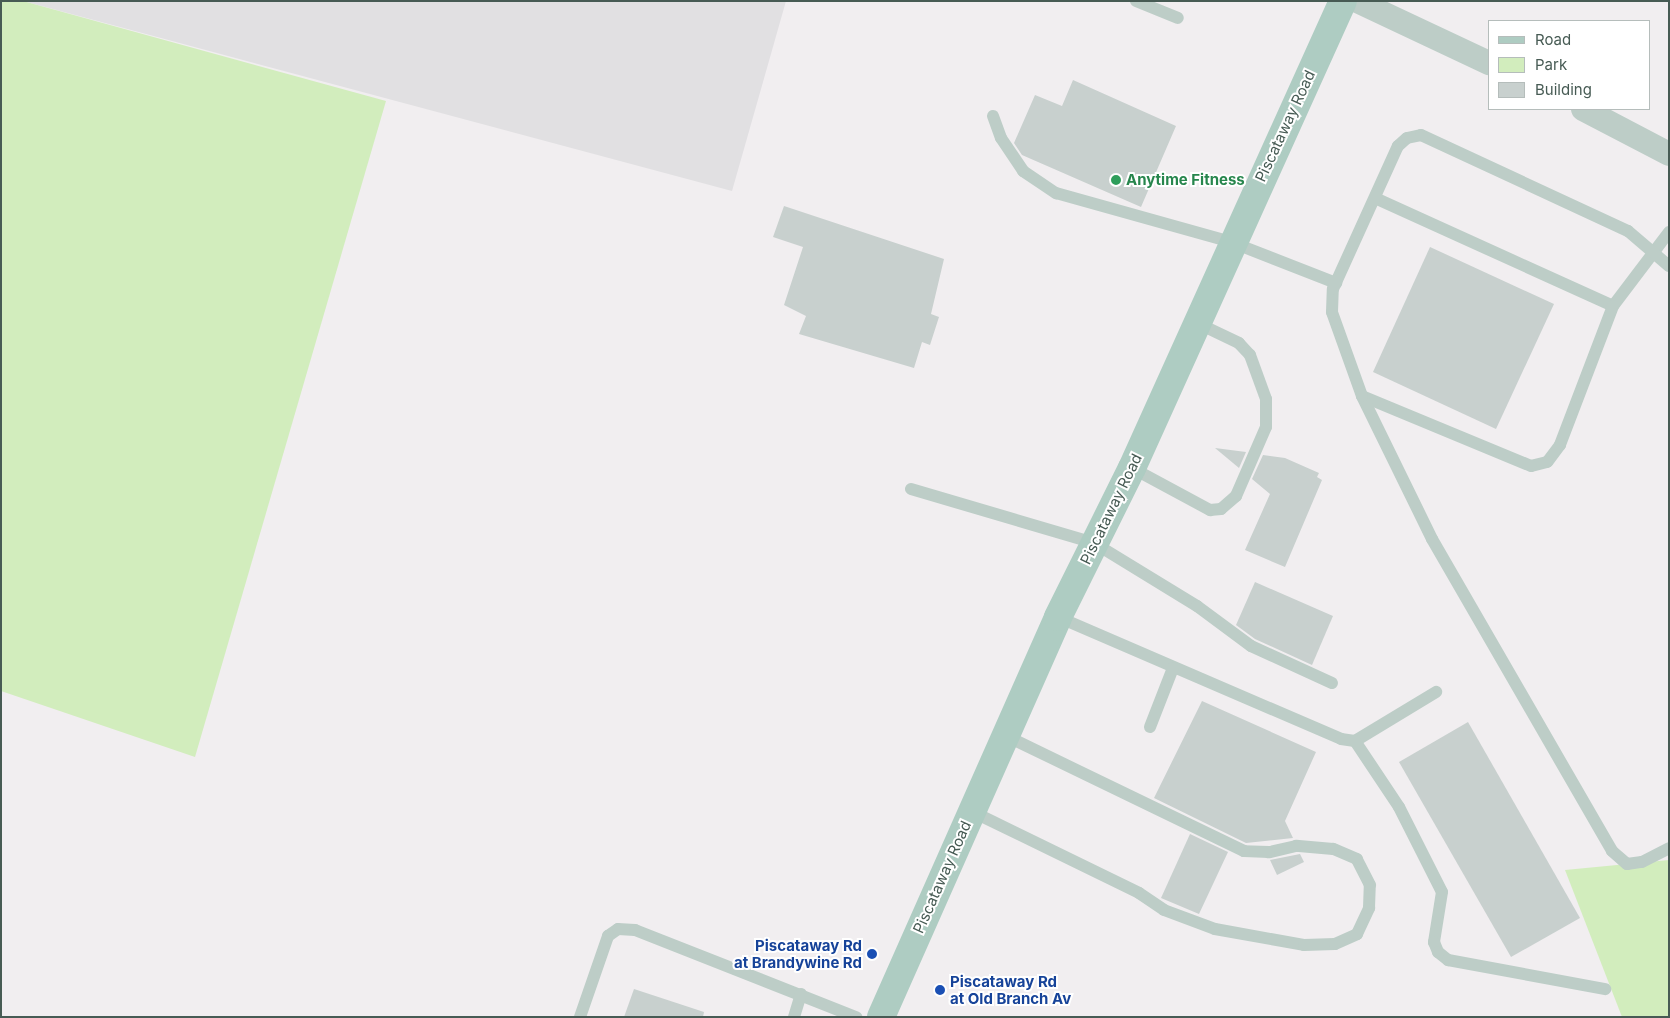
<!DOCTYPE html>
<style>
body{margin:0}
#map{position:relative;width:1670px;height:1018px;overflow:hidden;background:#f1eef0;font-family:Inter,sans-serif}
div>[style]{position:absolute}
.education>*{inset:0;background:#e1e0e2}
.green>*{inset:0;background:#d2edbd}
.building>*{inset:0;background:#c8d0ce}
.service>*{height:12px;margin:-6px;padding:0 6px;transform-origin:6px;border-radius:6px;background:#bdcdc7}
.minor>*{height:24px;margin:-12px;padding:0 12px;transform-origin:12px;border-radius:12px;background:#bdcdc7}
.primary>*{height:28px;margin:-14px;padding:0 14px;transform-origin:14px;border-radius:14px;background:#aeccc2}
.dots>*{width:14px;height:14px;translate:-50% -50%;box-sizing:border-box;border:2px solid #fff;border-radius:50%}
span{translate:-50% -50%;white-space:nowrap;text-align:center;line-height:1.15;-webkit-text-stroke:4px #fff;paint-order:stroke}
.street-label{font-size:15px;color:#475b54}
.leisure-label{font-size:15px;color:#27864d;font-weight:700}
.left{translate:0 -50%;text-align:left}
.transit-label{font-size:15px;color:#164399;font-weight:700}
.right{translate:-100% -50%;text-align:right}
.frame{position:absolute;inset:0;border:2px solid #475b54;pointer-events:none}
.legend{position:absolute;left:1488px;top:20px;width:162px;height:90px;box-sizing:border-box;background:#fff;border:1px solid #b5bdbb;margin:0;padding:6px 9px;list-style:none;font-size:15px;color:#475b54}
.legend li{display:flex;align-items:center;gap:10px;height:25px}
.legend b{width:25px;border:1px solid #b5bdbb}
</style>
<div id="map">
<div class="education">
<div style="clip-path:polygon(23px 1px,786px 1px,732px 191px)"></div>
</div>
<div class="green">
<div style="clip-path:polygon(1px 1px,23px 1px,386px 101px,195px 757px,1px 691px)"></div>
<div style="clip-path:polygon(1669px 860px,1669px 1017px,1622px 1017px,1565px 870px)"></div>
</div>
<div class="building">
<div style="clip-path:polygon(1073px 80px,1176px 126px,1141px 207px,1022px 155px,1014px 143px,1035px 95px,1062px 106px)"></div>
<div style="clip-path:polygon(784px 206px,944px 259px,931px 314px,939px 317px,930px 345px,922px 342px,914px 368px,799px 334px,806px 316px,784px 305px,803px 247px,773px 237px)"></div>
<div style="clip-path:polygon(1430px 247px,1554px 304px,1496px 429px,1373px 372px)"></div>
<div style="clip-path:polygon(1215px 448px,1246px 452px,1239px 468px)"></div>
<div style="clip-path:polygon(1263px 455px,1285px 458px,1319px 473px,1317px 477px,1322px 480px,1285px 567px,1245px 550px,1270px 494px,1252px 479px)"></div>
<div style="clip-path:polygon(1255px 582px,1333px 616px,1312px 665px,1255px 639px,1236px 625px)"></div>
<div style="clip-path:polygon(1202px 701px,1316px 752px,1285px 821px,1293px 838px,1246px 843px,1154px 798px)"></div>
<div style="clip-path:polygon(1468px 722px,1580px 918px,1511px 957px,1399px 762px)"></div>
<div style="clip-path:polygon(1190px 834px,1228px 852px,1199px 914px,1161px 898px)"></div>
<div style="clip-path:polygon(1300px 854px,1304px 862px,1277px 875px,1270px 860px)"></div>
<div style="clip-path:polygon(634px 989px,704px 1012px,703px 1017px,624px 1017px)"></div>
</div>
<div class="service">
<div style="left:1136px;top:1px;width:45px;rotate:22deg"></div>
<div style="left:993px;top:116px;width:23px;rotate:70deg"></div>
<div style="left:1001px;top:138px;width:40px;rotate:56deg"></div>
<div style="left:1023px;top:171px;width:40px;rotate:34deg"></div>
<div style="left:1056px;top:193px;width:182px;rotate:15.6deg"></div>
<div style="left:1231px;top:242px;width:113px;rotate:21.3deg"></div>
<div style="left:1375px;top:198px;width:261px;rotate:24.4deg"></div>
<div style="left:1669px;top:232px;width:93px;rotate:127.1deg"></div>
<div style="left:1613px;top:306px;width:149px;rotate:110.9deg"></div>
<div style="left:1560px;top:445px;width:21px;rotate:127deg"></div>
<div style="left:1547px;top:462px;width:16px;rotate:166deg"></div>
<div style="left:1531px;top:466px;width:183px;rotate:-157.5deg"></div>
<div style="left:1362px;top:396px;width:159px;rotate:63.9deg"></div>
<div style="left:1432px;top:539px;width:360px;rotate:60deg"></div>
<div style="left:1612px;top:851px;width:20px;rotate:41deg"></div>
<div style="left:1627px;top:864px;width:15px;rotate:-8deg"></div>
<div style="left:1642px;top:862px;width:30px;rotate:-27deg"></div>
<div style="left:1362px;top:396px;width:89px;rotate:-109.7deg"></div>
<div style="left:1332px;top:312px;width:23px;rotate:-88deg"></div>
<div style="left:1333px;top:289px;width:157px;rotate:-65.6deg"></div>
<div style="left:1398px;top:146px;width:12px;rotate:-42deg"></div>
<div style="left:1407px;top:138px;width:14px;rotate:-12deg"></div>
<div style="left:1421px;top:135px;width:228px;rotate:24.9deg"></div>
<div style="left:1628px;top:231px;width:54px;rotate:40.5deg"></div>
<div style="left:1132px;top:468px;width:89px;rotate:28.3deg"></div>
<div style="left:1210px;top:510px;width:11px;rotate:-5deg"></div>
<div style="left:1221px;top:509px;width:20px;rotate:-41deg"></div>
<div style="left:1236px;top:496px;width:75px;rotate:-66.5deg"></div>
<div style="left:1266px;top:427px;width:28px;rotate:-90deg"></div>
<div style="left:1266px;top:399px;width:47px;rotate:-110deg"></div>
<div style="left:1250px;top:355px;width:16px;rotate:-133deg"></div>
<div style="left:1239px;top:343px;width:49px;rotate:-154.5deg"></div>
<div style="left:911px;top:489px;width:191px;rotate:16.4deg"></div>
<div style="left:1094px;top:543px;width:121px;rotate:31.5deg"></div>
<div style="left:1197px;top:606px;width:67px;rotate:36.5deg"></div>
<div style="left:1251px;top:646px;width:89px;rotate:24.6deg"></div>
<div style="left:1058px;top:617px;width:308px;rotate:23.3deg"></div>
<div style="left:1341px;top:739px;width:14px;rotate:8deg"></div>
<div style="left:1355px;top:741px;width:95px;rotate:-31.2deg"></div>
<div style="left:1150px;top:727px;width:63px;rotate:-68.7deg"></div>
<div style="left:1355px;top:741px;width:79px;rotate:56.3deg"></div>
<div style="left:1399px;top:807px;width:95px;rotate:63.2deg"></div>
<div style="left:1442px;top:892px;width:51px;rotate:99.1deg"></div>
<div style="left:1434px;top:942px;width:11px;rotate:68deg"></div>
<div style="left:1438px;top:952px;width:13px;rotate:39deg"></div>
<div style="left:1448px;top:960px;width:160px;rotate:10.5deg"></div>
<div style="left:971px;top:811px;width:187px;rotate:26deg"></div>
<div style="left:1139px;top:893px;width:30px;rotate:34deg"></div>
<div style="left:1164px;top:910px;width:54px;rotate:20.4deg"></div>
<div style="left:1215px;top:929px;width:90px;rotate:10.2deg"></div>
<div style="left:1304px;top:945px;width:31px;rotate:-2deg"></div>
<div style="left:1335px;top:944px;width:24px;rotate:-24deg"></div>
<div style="left:1357px;top:934px;width:29px;rotate:-65deg"></div>
<div style="left:1369px;top:908px;width:23px;rotate:-88deg"></div>
<div style="left:1370px;top:885px;width:29px;rotate:-117deg"></div>
<div style="left:1357px;top:859px;width:26px;rotate:-157deg"></div>
<div style="left:1333px;top:849px;width:37px;rotate:-175deg"></div>
<div style="left:1296px;top:846px;width:28px;rotate:167deg"></div>
<div style="left:1269px;top:852px;width:25px;rotate:-178deg"></div>
<div style="left:1244px;top:851px;width:264px;rotate:-154.2deg"></div>
<div style="left:580px;top:1017px;width:86px;rotate:-70.9deg"></div>
<div style="left:608px;top:936px;width:12px;rotate:-35deg"></div>
<div style="left:618px;top:929px;width:17px;rotate:3deg"></div>
<div style="left:635px;top:930px;width:238px;rotate:21.5deg"></div>
<div style="left:794px;top:1017px;width:24px;rotate:-73deg"></div>
</div>
<div class="minor">
<div style="left:1357px;top:1px;width:146px;rotate:25.2deg"></div>
<div style="left:1583px;top:109px;width:97px;rotate:27.6deg"></div>
</div>
<div class="primary">
<div style="left:881px;top:1017px;width:437px;rotate:-66.1deg"></div>
<div style="left:1058px;top:617px;width:166px;rotate:-63.6deg"></div>
<div style="left:1132px;top:468px;width:512px;rotate:-65.69deg"></div>
</div>
<div class="dots">
<div style="left:1116px;top:180px;background:#2e9e5b"></div>
<div style="left:872px;top:954px;background:#1a4fb4"></div>
<div style="left:940px;top:990px;background:#1a4fb4"></div>
</div>
<div class="street-label">
<span style="left:1285px;top:126px;rotate:-65deg">Piscataway Road</span>
<span style="left:1111px;top:509px;rotate:-64deg">Piscataway Road</span>
<span style="left:942px;top:877px;rotate:-66deg">Piscataway Road</span>
</div>
<div class="leisure-label">
<span class="left" style="left:1126px;top:180px">Anytime Fitness</span>
</div>
<div class="transit-label">
<span class="right" style="left:862px;top:954px">Piscataway Rd<br>at Brandywine Rd</span>
<span class="left" style="left:950px;top:990px">Piscataway Rd<br>at Old Branch Av</span>
</div>
<div class="frame"></div>
<ul class="legend">
<li><b style="height:6px;background:#aeccc2"></b>Road</li>
<li><b style="height:14px;background:#d2edbd"></b>Park</li>
<li><b style="height:14px;background:#c8d0ce"></b>Building</li>
</ul>
</div>
